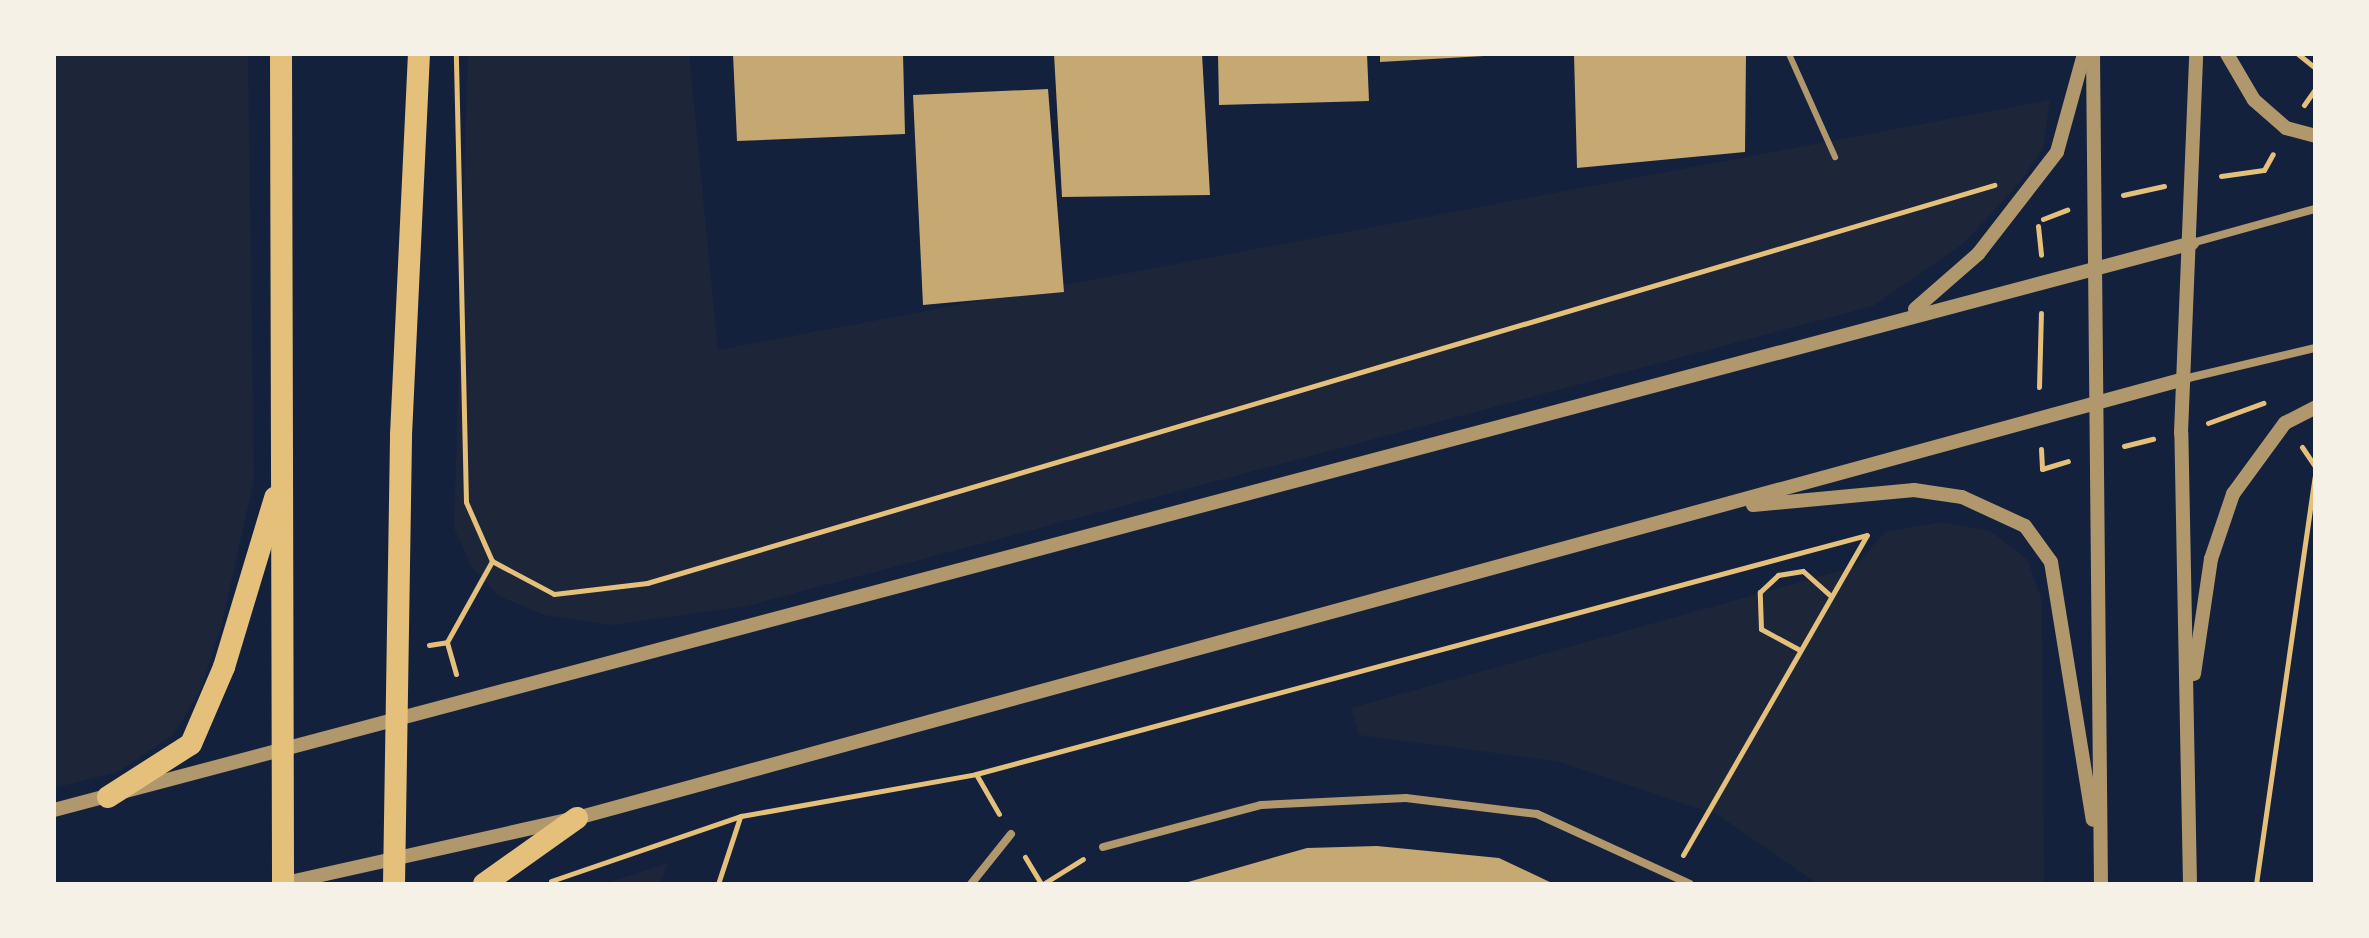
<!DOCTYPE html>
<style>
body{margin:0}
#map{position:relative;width:2369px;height:938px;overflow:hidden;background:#14213d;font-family:Karla,sans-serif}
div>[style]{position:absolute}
.green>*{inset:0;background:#1d2539}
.building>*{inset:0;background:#c6a872}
.path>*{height:5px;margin:-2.5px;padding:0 2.5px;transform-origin:2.5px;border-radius:2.5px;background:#e5c07b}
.service>*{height:6px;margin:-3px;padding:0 3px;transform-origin:3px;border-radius:3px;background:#b1986c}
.minor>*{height:8px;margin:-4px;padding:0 4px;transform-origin:4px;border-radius:4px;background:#b1986c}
.tertiary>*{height:14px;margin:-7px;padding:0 7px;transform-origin:7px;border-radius:7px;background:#b1986c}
.trunk>*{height:22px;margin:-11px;padding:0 11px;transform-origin:11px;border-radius:11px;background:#e5c07b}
span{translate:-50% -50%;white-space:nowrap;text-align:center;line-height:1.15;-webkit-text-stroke:8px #f6f1e7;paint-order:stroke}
.frame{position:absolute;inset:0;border:56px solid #f6f1e7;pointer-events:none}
</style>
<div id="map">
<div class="green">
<div style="clip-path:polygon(54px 54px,248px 54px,254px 479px,222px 623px,201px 689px,174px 734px,118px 772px,54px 788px)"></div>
<div style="clip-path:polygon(468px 54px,689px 54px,718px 350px,2050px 100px,2043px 148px,2022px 180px,1964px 243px,1873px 306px,747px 606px,612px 625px,544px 615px,499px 596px,472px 567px,454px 528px)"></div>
<div style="clip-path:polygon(1941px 522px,1990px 531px,2027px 559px,2042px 601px,2044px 884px,1818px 884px,1718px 815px,1557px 761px,1359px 735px,1351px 708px,1854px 567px,1885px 532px)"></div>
<div style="clip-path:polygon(668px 863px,660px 884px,604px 884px)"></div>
</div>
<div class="building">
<div style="clip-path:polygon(733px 54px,903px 54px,905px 134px,737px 141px)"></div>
<div style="clip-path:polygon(1054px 54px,1202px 54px,1210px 195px,1062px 197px)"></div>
<div style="clip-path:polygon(1218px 54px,1367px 54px,1369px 101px,1219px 105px)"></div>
<div style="clip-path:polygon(1380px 54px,1484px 54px,1484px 56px,1380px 62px)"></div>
<div style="clip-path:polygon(1574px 54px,1746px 54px,1745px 152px,1577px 168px)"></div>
<div style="clip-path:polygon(1048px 89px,1064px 292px,923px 305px,913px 95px)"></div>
<div style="clip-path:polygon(1377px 846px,1499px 858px,1554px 884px,1181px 884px,1307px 848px)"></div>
</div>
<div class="path">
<div style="left:2298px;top:54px;width:22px;rotate:39deg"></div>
<div style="left:2304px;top:105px;width:19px;rotate:-55deg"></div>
<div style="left:2221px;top:176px;width:43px;rotate:-7.9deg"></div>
<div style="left:2264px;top:170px;width:18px;rotate:-61deg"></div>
<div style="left:2123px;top:195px;width:42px;rotate:-12.4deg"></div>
<div style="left:2043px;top:219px;width:26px;rotate:-21deg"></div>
<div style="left:2038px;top:226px;width:29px;rotate:84deg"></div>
<div style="left:2039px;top:387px;width:74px;rotate:-88.5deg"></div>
<div style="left:2208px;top:423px;width:59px;rotate:-20deg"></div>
<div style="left:2124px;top:446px;width:30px;rotate:-14deg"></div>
<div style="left:2302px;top:447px;width:23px;rotate:56deg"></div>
<div style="left:2041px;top:449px;width:20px;rotate:87deg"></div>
<div style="left:2042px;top:469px;width:27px;rotate:-17deg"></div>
<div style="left:492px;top:561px;width:70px;rotate:28deg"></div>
<div style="left:554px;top:594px;width:94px;rotate:-6.7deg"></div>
<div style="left:647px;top:583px;width:1405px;rotate:-16.46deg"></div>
<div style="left:429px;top:645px;width:18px;rotate:-9deg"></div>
<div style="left:1798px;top:649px;width:42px;rotate:-151.6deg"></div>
<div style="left:1761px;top:629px;width:37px;rotate:-92deg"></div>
<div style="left:1760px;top:592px;width:25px;rotate:-43deg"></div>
<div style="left:1778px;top:575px;width:25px;rotate:-9deg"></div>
<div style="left:1803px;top:571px;width:38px;rotate:42deg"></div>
<div style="left:456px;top:674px;width:33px;rotate:-106deg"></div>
<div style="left:447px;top:642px;width:93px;rotate:-60.9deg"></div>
<div style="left:492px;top:561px;width:64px;rotate:-113.8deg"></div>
<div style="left:466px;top:502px;width:448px;rotate:-91.3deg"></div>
<div style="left:976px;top:774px;width:46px;rotate:60.1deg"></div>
<div style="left:1683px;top:855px;width:369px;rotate:-60.1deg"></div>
<div style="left:1025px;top:857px;width:31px;rotate:59deg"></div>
<div style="left:551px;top:881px;width:201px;rotate:-18.9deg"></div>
<div style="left:741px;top:816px;width:239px;rotate:-10.1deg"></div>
<div style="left:976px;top:774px;width:922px;rotate:-15.02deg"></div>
<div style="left:718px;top:884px;width:71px;rotate:-71.8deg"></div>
<div style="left:1043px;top:884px;width:47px;rotate:-32deg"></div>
<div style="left:2256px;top:884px;width:411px;rotate:-81.8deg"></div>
</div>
<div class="service">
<div style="left:1789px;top:54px;width:113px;rotate:65.9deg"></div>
</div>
<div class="minor">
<div style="left:2192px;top:243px;width:128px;rotate:-15.5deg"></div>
<div style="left:2184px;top:379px;width:135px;rotate:-13.3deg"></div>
<div style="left:1103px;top:847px;width:163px;rotate:-14.9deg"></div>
<div style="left:1261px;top:805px;width:145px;rotate:-2.8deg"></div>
<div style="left:1406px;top:798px;width:132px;rotate:7deg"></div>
<div style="left:1537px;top:814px;width:168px;rotate:24.6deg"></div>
<div style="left:971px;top:884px;width:64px;rotate:-51.3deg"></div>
</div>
<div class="tertiary">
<div style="left:2093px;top:54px;width:830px;rotate:89.45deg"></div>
<div style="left:2227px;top:54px;width:53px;rotate:59.6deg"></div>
<div style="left:2254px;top:100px;width:43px;rotate:41.2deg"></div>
<div style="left:2286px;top:128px;width:30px;rotate:15deg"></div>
<div style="left:1915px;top:309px;width:84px;rotate:-41.1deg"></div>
<div style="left:1978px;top:254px;width:129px;rotate:-52.2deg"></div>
<div style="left:2057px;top:152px;width:102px;rotate:-74.6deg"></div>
<div style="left:1753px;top:505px;width:162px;rotate:-5.3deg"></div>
<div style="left:1914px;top:490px;width:49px;rotate:8.3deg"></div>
<div style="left:1962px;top:497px;width:69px;rotate:24.7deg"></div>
<div style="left:2025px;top:526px;width:44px;rotate:54.2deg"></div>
<div style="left:2051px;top:562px;width:261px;rotate:80.8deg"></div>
<div style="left:2194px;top:674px;width:116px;rotate:-81.6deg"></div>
<div style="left:2211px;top:559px;width:69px;rotate:-71.3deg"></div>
<div style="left:2233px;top:494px;width:88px;rotate:-53.8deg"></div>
<div style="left:2285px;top:423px;width:34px;rotate:-27deg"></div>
<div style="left:54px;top:810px;width:2212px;rotate:-14.85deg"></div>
<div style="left:281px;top:884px;width:303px;rotate:-12.6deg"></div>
<div style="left:577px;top:818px;width:1666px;rotate:-15.28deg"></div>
<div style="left:2190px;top:884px;width:451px;rotate:-91.1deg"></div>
<div style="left:2181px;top:433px;width:379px;rotate:-87.7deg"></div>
</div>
<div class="trunk">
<div style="left:281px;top:54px;width:830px;rotate:89.86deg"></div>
<div style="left:108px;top:797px;width:98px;rotate:-32.6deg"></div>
<div style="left:191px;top:744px;width:84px;rotate:-66.8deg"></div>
<div style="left:224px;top:667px;width:177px;rotate:-73.2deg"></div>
<div style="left:394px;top:884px;width:449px;rotate:-89.1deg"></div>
<div style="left:401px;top:435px;width:381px;rotate:-87.3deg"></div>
<div style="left:484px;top:884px;width:114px;rotate:-35.4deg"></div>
</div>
<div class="frame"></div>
</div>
